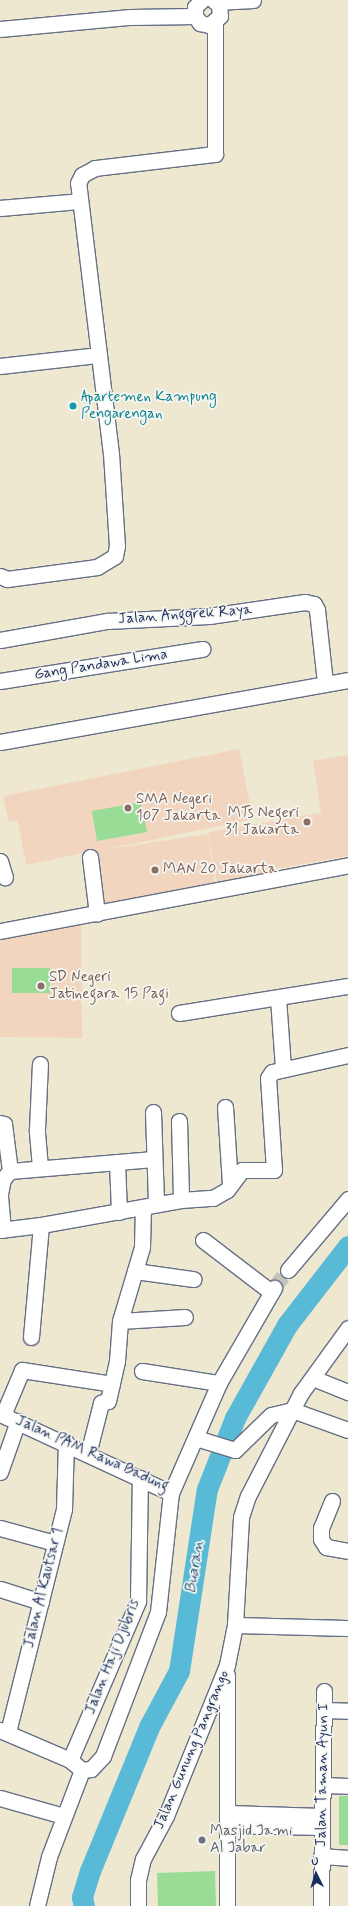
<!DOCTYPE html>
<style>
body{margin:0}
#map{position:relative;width:348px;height:1906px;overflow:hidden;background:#eee8d0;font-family:Mynerve,sans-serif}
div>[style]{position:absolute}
.built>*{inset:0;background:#f2d5be}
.green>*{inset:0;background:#98dc95}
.river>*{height:21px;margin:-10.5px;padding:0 10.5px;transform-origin:10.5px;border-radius:10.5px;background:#59bad7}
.minor-tunnel>*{height:15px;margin-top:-7.5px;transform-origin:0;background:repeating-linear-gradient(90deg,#c4c3b9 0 15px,transparent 0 23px)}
.roads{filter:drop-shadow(1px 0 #657086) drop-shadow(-1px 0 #657086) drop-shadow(0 1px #657086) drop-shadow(0 -1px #657086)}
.minor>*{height:15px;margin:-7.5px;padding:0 7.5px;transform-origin:7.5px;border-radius:7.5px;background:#fff}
.dots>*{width:11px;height:11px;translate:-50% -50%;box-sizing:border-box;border:2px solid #f6f6f2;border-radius:50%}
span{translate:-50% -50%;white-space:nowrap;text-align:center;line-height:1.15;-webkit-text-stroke:3.5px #f6f6f2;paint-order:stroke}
.culture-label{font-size:15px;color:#0d838f}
.left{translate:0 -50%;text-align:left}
.street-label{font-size:15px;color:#1b2f5e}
.education-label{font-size:15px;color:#785e54}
.right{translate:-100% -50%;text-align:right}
.worship-label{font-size:15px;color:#5b616d}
.water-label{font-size:16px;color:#2e5982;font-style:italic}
.north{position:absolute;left:296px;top:1854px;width:40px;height:40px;-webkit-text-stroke:3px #f6f6f2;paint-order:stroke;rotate:355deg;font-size:11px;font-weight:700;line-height:16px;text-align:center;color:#1b2f5e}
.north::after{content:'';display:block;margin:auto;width:14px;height:18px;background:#1b2f5e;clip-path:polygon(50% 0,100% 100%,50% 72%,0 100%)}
</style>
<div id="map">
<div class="built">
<div style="clip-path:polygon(239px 749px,253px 819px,103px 850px,208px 834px,216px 889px,102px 906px,93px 851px,26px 865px,18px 821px,9px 822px,3px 796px)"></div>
<div style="clip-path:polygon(348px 755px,348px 856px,274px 869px,275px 877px,218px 887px,208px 832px,321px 813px,313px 761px)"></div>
<div style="clip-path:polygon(81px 922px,82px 1038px,0 1037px,0 935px)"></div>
</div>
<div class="green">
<div style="clip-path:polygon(141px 802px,147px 832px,97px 841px,92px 811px)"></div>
<div style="clip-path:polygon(12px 968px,50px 968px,50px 993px,12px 993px)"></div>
<div style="clip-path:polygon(339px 1796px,348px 1796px,348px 1845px,339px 1845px)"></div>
<div style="clip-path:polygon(215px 1871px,216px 1906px,158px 1906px,157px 1873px)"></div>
</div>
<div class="river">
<div style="left:84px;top:1906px;width:9px;rotate:-103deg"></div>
<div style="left:82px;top:1897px;width:27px;rotate:-73deg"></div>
<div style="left:90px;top:1871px;width:158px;rotate:-67.7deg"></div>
<div style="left:150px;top:1725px;width:61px;rotate:-61.8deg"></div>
<div style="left:179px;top:1671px;width:184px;rotate:-81.3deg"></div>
<div style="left:207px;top:1489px;width:76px;rotate:-68.5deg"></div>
<div style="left:235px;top:1418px;width:107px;rotate:-60.8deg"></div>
<div style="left:287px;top:1325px;width:100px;rotate:-52.3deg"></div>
</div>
<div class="minor-tunnel">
<div style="left:274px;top:1288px;width:23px;rotate:-52deg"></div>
</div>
<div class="roads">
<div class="minor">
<div style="left:202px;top:0;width:10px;rotate:135deg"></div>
<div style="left:195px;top:7px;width:9px;rotate:90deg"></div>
<div style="left:195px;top:16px;width:9px;rotate:54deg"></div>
<div style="left:200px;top:23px;width:9px;rotate:13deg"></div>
<div style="left:209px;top:25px;width:14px;rotate:-39deg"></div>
<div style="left:220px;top:16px;width:11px;rotate:-95deg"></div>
<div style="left:219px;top:5px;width:8px;rotate:-140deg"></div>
<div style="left:217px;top:2px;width:36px;rotate:-3deg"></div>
<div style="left:0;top:29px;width:131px;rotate:-5.3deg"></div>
<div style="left:130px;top:17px;width:65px;rotate:-0.9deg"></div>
<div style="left:0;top:208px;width:80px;rotate:-5deg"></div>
<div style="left:0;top:366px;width:99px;rotate:-6.4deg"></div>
<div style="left:0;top:576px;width:8px;rotate:23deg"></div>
<div style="left:7px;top:579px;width:91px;rotate:-7.6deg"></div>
<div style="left:97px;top:567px;width:21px;rotate:-31deg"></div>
<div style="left:115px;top:556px;width:10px;rotate:-79deg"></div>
<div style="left:117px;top:546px;width:92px;rotate:-93.7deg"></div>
<div style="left:111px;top:454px;width:273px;rotate:-96.9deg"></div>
<div style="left:78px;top:183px;width:9px;rotate:-63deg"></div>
<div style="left:82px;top:175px;width:15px;rotate:-28deg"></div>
<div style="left:95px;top:168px;width:121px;rotate:-6.7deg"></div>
<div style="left:215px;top:154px;width:131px;rotate:-90deg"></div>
<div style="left:0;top:640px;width:109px;rotate:-10.1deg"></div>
<div style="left:107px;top:621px;width:102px;rotate:-2.8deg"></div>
<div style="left:209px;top:616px;width:97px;rotate:-8.3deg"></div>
<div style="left:305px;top:602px;width:9px;rotate:13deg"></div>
<div style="left:314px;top:604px;width:7px;rotate:63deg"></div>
<div style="left:317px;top:610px;width:73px;rotate:83.7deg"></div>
<div style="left:0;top:681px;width:205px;rotate:-9deg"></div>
<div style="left:0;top:742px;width:353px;rotate:-10.1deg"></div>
<div style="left:90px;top:857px;width:57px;rotate:83deg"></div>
<div style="left:0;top:861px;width:17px;rotate:73deg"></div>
<div style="left:0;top:931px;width:354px;rotate:-10.7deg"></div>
<div style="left:278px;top:998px;width:69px;rotate:85.9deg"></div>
<div style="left:179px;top:1013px;width:171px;rotate:-9.1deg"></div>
<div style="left:225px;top:1107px;width:78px;rotate:86.3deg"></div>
<div style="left:153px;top:1112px;width:92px;rotate:88.1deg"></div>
<div style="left:179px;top:1121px;width:79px;rotate:88.5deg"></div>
<div style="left:0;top:1123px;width:4px;rotate:14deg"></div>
<div style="left:4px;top:1124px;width:47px;rotate:82.7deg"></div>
<div style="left:117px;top:1162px;width:50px;rotate:87.7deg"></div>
<div style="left:40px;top:1167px;width:38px;rotate:-95deg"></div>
<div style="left:37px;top:1129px;width:65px;rotate:-87.4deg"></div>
<div style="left:0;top:1194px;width:15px;rotate:-79deg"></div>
<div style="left:3px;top:1179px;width:11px;rotate:-49deg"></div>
<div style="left:10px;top:1171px;width:144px;rotate:-4.8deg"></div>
<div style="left:0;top:1196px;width:34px;rotate:85deg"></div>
<div style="left:0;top:1230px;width:41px;rotate:-7deg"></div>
<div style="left:203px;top:1240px;width:86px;rotate:37.4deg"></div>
<div style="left:288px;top:1270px;width:93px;rotate:-49.8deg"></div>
<div style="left:135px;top:1271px;width:59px;rotate:7.9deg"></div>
<div style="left:120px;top:1321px;width:65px;rotate:-3.5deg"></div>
<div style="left:31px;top:1337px;width:112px;rotate:-84.9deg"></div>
<div style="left:41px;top:1225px;width:142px;rotate:-10.1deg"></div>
<div style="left:181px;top:1200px;width:32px;rotate:-4deg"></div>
<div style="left:213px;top:1198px;width:16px;rotate:-30deg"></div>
<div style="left:227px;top:1190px;width:25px;rotate:-53deg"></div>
<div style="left:242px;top:1170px;width:32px"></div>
<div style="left:274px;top:1170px;width:92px;rotate:-93.7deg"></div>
<div style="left:268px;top:1078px;width:7px;rotate:-56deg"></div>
<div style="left:272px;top:1072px;width:78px;rotate:-12.6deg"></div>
<div style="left:142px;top:1371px;width:78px;rotate:8.9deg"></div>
<div style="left:313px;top:1378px;width:38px;rotate:22deg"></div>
<div style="left:0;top:1414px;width:188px;rotate:24.8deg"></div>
<div style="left:3px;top:1415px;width:49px;rotate:-67.1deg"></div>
<div style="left:22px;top:1370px;width:91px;rotate:8.8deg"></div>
<div style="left:196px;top:1438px;width:41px;rotate:17.1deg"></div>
<div style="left:235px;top:1450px;width:50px;rotate:-44.2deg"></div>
<div style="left:271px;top:1415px;width:22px;rotate:-13deg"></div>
<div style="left:292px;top:1410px;width:59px;rotate:19.7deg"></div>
<div style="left:88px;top:1454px;width:53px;rotate:-75.7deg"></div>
<div style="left:101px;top:1403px;width:7px;rotate:-16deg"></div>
<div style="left:108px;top:1401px;width:41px;rotate:-77.3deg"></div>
<div style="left:117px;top:1361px;width:40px;rotate:-85.7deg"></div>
<div style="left:120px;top:1321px;width:77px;rotate:-73.4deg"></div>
<div style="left:142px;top:1247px;width:40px;rotate:-88.6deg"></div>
<div style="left:0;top:1472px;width:54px;rotate:-70.6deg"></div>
<div style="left:332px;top:1501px;width:29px;rotate:112deg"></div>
<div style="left:321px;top:1528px;width:11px;rotate:90deg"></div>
<div style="left:321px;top:1539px;width:9px;rotate:58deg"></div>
<div style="left:326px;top:1547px;width:22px;rotate:10deg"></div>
<div style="left:0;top:1528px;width:57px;rotate:15.3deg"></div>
<div style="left:0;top:1589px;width:43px;rotate:17.6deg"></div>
<div style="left:235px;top:1625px;width:113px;rotate:1.5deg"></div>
<div style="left:227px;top:1675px;width:231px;rotate:90deg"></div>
<div style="left:324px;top:1710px;width:24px;rotate:2deg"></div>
<div style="left:0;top:1730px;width:76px;rotate:23.2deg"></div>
<div style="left:70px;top:1760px;width:16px;rotate:40deg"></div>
<div style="left:82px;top:1770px;width:93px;rotate:110.8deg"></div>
<div style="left:49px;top:1857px;width:50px;rotate:103.8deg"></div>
<div style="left:8px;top:1732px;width:230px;rotate:-75.9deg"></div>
<div style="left:64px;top:1509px;width:67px;rotate:-88.3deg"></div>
<div style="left:70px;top:1760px;width:173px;rotate:-66.8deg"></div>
<div style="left:138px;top:1601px;width:123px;rotate:-89.1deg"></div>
<div style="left:82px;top:1770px;width:9px;rotate:-6deg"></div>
<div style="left:91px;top:1769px;width:18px;rotate:-47deg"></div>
<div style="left:103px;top:1756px;width:154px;rotate:-69.1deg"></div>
<div style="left:158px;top:1612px;width:120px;rotate:-83.8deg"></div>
<div style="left:171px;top:1493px;width:120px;rotate:-66.4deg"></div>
<div style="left:219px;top:1383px;width:110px;rotate:-59.9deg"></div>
<div style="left:323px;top:1785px;width:25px;rotate:2deg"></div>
<div style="left:0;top:1798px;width:66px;rotate:15.9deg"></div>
<div style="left:229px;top:1813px;width:93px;rotate:1.8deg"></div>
<div style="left:229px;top:1825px;width:93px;rotate:1.2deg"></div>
<div style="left:321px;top:1856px;width:27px;rotate:4deg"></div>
<div style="left:138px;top:1906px;width:26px;rotate:-90deg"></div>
<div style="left:138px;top:1880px;width:22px;rotate:-77deg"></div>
<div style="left:143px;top:1859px;width:49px;rotate:-61.9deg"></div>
<div style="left:166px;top:1816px;width:163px;rotate:-68deg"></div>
<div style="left:227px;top:1665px;width:41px;rotate:-78.7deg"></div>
<div style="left:235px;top:1625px;width:108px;rotate:-86.8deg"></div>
<div style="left:241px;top:1517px;width:22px;rotate:-72deg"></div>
<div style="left:248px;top:1496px;width:116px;rotate:-62.8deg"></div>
<div style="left:301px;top:1393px;width:80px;rotate:-54.1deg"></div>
<div style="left:321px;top:1906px;width:215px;rotate:-89.2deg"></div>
</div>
</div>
<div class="dots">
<div style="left:73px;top:406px;background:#0f9aa8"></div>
<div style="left:128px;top:808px;background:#8d6e63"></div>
<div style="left:307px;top:822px;background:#8d6e63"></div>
<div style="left:155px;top:870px;background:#8d6e63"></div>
<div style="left:41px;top:986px;background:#8d6e63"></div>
<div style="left:202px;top:1840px;background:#6b7280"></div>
</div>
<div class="culture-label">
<span class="left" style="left:81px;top:406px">Apartemen Kampung<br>Pengarengan</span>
</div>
<div class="street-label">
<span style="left:185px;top:615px;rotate:-4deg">Jalan Anggrek Raya</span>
<span style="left:101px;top:665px;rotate:-9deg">Gang Pandawa Lima</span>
<span style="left:92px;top:1454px;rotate:24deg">Jalan PAM Rawa Badung</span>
<span style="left:44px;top:1588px;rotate:-76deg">Jalan Al Kautsar 1</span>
<span style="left:113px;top:1657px;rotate:-68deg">Jalan Haji Djubris</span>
<span style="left:192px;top:1750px;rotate:-67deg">Jalan Gunung Pangrango</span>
<span style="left:323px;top:1775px;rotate:-89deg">Jalan Taman Ayun I</span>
</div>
<div class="education-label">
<span class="left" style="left:136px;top:808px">SMA Negeri<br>107 Jakarta</span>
<span class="right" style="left:299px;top:822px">MTs Negeri<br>31 Jakarta</span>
<span class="left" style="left:163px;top:870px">MAN 20 Jakarta</span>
<span class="left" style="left:49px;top:986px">SD Negeri<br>Jatinegara 15 Pagi</span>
</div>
<div class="worship-label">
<span class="left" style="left:210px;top:1840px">Masjid Jami<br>Al Jabar</span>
</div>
<div class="water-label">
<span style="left:195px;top:1567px;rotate:-81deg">Buaran</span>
</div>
<div class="north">U</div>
</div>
